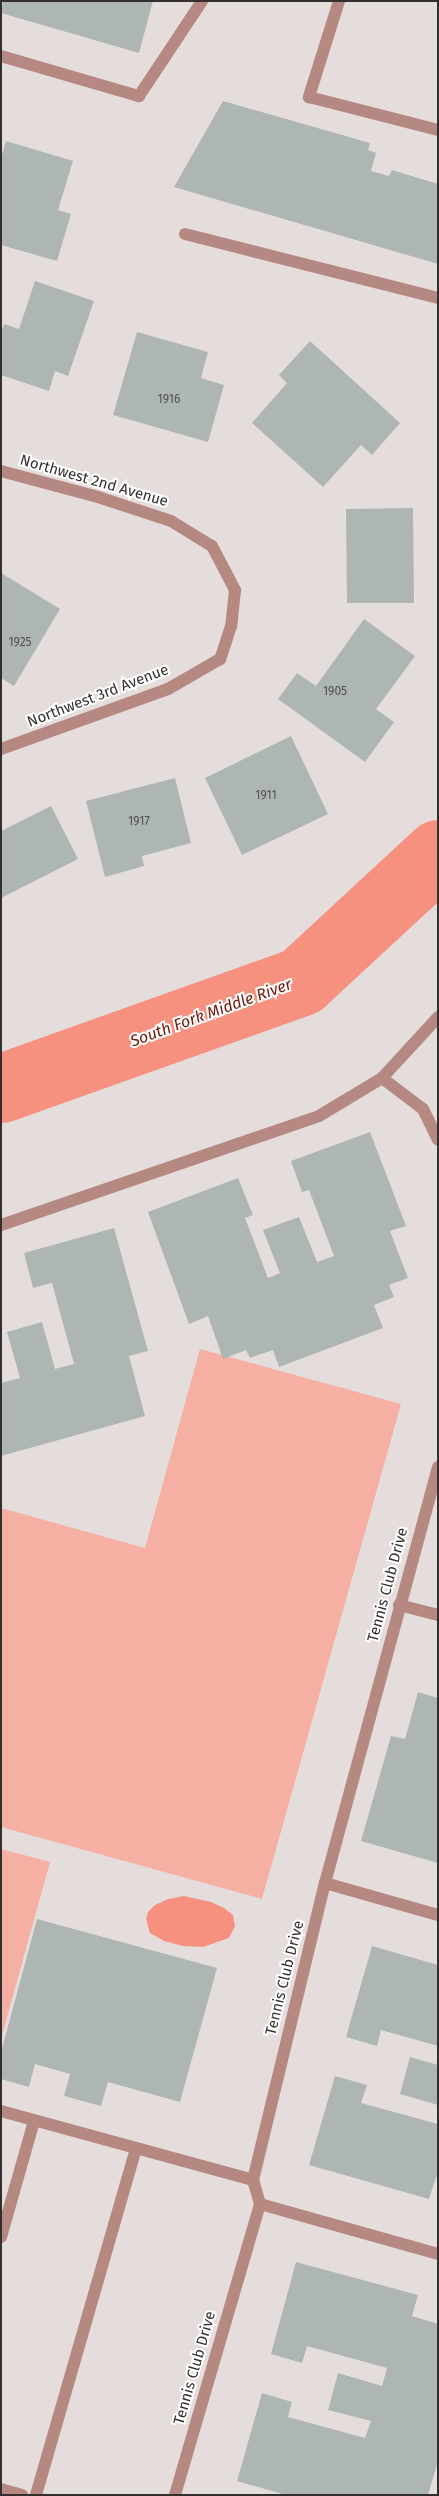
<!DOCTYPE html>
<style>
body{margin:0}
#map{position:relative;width:439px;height:2496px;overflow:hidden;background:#e5dddc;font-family:"Fira Sans",sans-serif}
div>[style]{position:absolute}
.green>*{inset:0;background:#f5afa3}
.water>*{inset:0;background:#f69180}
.river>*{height:69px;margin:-34.5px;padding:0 34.5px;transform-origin:34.5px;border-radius:34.5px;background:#f69180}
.building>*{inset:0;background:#aeb6b4}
.lane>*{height:12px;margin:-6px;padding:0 6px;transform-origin:6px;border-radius:6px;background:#b58981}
.street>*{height:12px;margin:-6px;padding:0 6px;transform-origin:6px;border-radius:6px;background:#b58981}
span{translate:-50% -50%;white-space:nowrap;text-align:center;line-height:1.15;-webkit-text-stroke:4px #fff;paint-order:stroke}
.number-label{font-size:12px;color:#515150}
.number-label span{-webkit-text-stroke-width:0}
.street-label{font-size:15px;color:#322f2e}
.water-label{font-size:16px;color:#70170d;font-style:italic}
.frame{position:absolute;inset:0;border:2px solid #322f2e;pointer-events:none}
</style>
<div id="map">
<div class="green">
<div style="clip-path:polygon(200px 1349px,401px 1404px,262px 1899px,1px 1827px,1px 1508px,145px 1548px)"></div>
<div style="clip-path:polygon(1px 1849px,50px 1862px,1px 2039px)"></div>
</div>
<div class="water">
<div style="clip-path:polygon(184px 1896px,211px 1902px,224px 1908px,233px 1915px,235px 1926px,229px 1938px,203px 1947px,183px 1946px,164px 1941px,150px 1933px,146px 1919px,148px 1912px,155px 1905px,168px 1899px)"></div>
</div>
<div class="river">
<div style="left:1px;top:1088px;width:319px;rotate:-19.6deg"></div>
<div style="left:301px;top:981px;width:187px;rotate:-42.8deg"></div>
</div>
<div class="building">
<div style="clip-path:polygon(3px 1px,153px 1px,139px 53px,1px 13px)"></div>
<div style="clip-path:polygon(223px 101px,370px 143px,368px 150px,376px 153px,371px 171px,389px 176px,392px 170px,438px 184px,438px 264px,174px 187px)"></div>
<div style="clip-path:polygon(6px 141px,73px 161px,58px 210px,71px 214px,57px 261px,1px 245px,1px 158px)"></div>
<div style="clip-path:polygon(35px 281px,94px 301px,68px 376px,55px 371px,49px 391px,1px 375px,1px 333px,4px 324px,19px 329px)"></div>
<div style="clip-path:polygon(137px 332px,208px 352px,201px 378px,224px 385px,208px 442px,113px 415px)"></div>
<div style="clip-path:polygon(310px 341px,400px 423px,372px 455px,361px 445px,323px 487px,252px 423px,287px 383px,279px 375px)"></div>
<div style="clip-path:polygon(413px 508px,414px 603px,347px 603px,346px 509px)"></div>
<div style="clip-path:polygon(1px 573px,60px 609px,14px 686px,1px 678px)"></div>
<div style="clip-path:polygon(364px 619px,415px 656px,376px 709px,394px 722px,365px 762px,278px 699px,297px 673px,316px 686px)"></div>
<div style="clip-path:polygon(291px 736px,328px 814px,242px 855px,205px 778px)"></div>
<div style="clip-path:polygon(175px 778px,191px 843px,142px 856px,144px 866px,105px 877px,86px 801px)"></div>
<div style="clip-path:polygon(51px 806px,78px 859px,1px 898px,1px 831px)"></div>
<div style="clip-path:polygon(370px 1132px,406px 1226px,390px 1231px,408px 1278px,389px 1285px,394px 1297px,374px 1305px,383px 1328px,279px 1367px,273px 1350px,250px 1358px,246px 1350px,223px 1359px,208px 1316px,189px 1324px,148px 1212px,238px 1178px,253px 1215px,245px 1218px,268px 1278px,280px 1273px,263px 1230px,299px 1217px,317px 1262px,334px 1256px,309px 1190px,302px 1192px,291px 1161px)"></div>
<div style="clip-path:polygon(114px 1228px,148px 1351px,129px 1356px,145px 1416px,1px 1456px,1px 1383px,20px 1378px,7px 1332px,42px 1322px,55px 1369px,74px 1364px,52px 1283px,33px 1288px,24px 1253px)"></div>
<div style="clip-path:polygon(418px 1692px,438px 1698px,438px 1863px,361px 1841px,391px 1736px,405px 1739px)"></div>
<div style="clip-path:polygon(37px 1919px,217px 1968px,180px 2102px,108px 2082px,101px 2106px,64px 2096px,70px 2074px,35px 2064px,29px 2087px,1px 2079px,1px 2052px)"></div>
<div style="clip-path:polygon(372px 1946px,438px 1965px,438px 2046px,381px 2030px,377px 2046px,346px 2037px)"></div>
<div style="clip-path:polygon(410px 2057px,438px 2065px,438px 2105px,400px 2094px)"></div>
<div style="clip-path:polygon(335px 2076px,367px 2085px,361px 2103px,438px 2124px,438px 2177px,436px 2177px,429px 2199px,309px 2165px)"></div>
<div style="clip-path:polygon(296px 2262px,418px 2295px,412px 2316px,438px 2324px,438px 2461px,428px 2495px,286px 2495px,237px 2481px,262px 2393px,292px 2402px,288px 2417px,365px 2438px,371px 2421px,328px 2410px,338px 2373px,382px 2386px,387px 2368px,307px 2346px,302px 2363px,271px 2354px)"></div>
</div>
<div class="lane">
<div style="left:339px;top:1px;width:101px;rotate:107.4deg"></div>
<div style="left:309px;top:97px;width:133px;rotate:14.3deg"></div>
<div style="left:1px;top:56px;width:144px;rotate:16.2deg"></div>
<div style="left:139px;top:96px;width:114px;rotate:-56.4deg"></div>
<div style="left:185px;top:234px;width:261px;rotate:14.2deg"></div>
<div style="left:382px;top:1078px;width:51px;rotate:37.1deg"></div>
<div style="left:423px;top:1109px;width:34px;rotate:64deg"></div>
<div style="left:1px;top:1225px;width:336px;rotate:-18.9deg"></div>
<div style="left:319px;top:1116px;width:74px;rotate:-31.1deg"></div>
<div style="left:382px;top:1078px;width:83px;rotate:-47.4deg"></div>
<div style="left:399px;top:1605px;width:40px;rotate:14.4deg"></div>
<div style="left:325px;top:1883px;width:117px;rotate:15.8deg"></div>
<div style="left:1px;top:2111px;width:261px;rotate:15.3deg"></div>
<div style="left:260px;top:2204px;width:185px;rotate:15.7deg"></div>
<div style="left:1px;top:2237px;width:121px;rotate:-74.1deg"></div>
<div style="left:1px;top:2489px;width:22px;rotate:16deg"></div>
<div style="left:36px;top:2495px;width:361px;rotate:-73.9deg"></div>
</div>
<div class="street">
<div style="left:1px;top:471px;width:100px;rotate:15deg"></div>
<div style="left:98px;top:497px;width:77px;rotate:18.2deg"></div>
<div style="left:171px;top:521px;width:48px;rotate:31.4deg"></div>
<div style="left:212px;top:546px;width:50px;rotate:62.4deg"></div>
<div style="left:235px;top:590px;width:36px;rotate:96deg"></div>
<div style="left:231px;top:626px;width:35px;rotate:108deg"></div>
<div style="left:220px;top:659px;width:60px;rotate:150deg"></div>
<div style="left:168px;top:689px;width:177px;rotate:160.2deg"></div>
<div style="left:175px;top:2495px;width:303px;rotate:-73.7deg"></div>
<div style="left:260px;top:2204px;width:25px;rotate:-106deg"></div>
<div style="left:253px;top:2180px;width:306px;rotate:-76.4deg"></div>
<div style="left:325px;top:1883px;width:431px;rotate:-74.8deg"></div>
</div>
<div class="number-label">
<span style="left:169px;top:400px">1916</span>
<span style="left:20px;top:643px">1925</span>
<span style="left:335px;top:692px">1905</span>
<span style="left:266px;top:796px">1911</span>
<span style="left:139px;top:822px">1917</span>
</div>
<div class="street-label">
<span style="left:94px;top:481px;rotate:16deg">Northwest 2nd Avenue</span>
<span style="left:98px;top:696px;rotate:-21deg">Northwest 3rd Avenue</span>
<span style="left:388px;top:1585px;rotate:-75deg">Tennis Club Drive</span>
<span style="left:285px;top:1978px;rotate:-76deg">Tennis Club Drive</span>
<span style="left:195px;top:2368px;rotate:-74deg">Tennis Club Drive</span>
</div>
<div class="water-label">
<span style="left:211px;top:1013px;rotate:-20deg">South Fork Middle River</span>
</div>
<div class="frame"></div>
</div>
